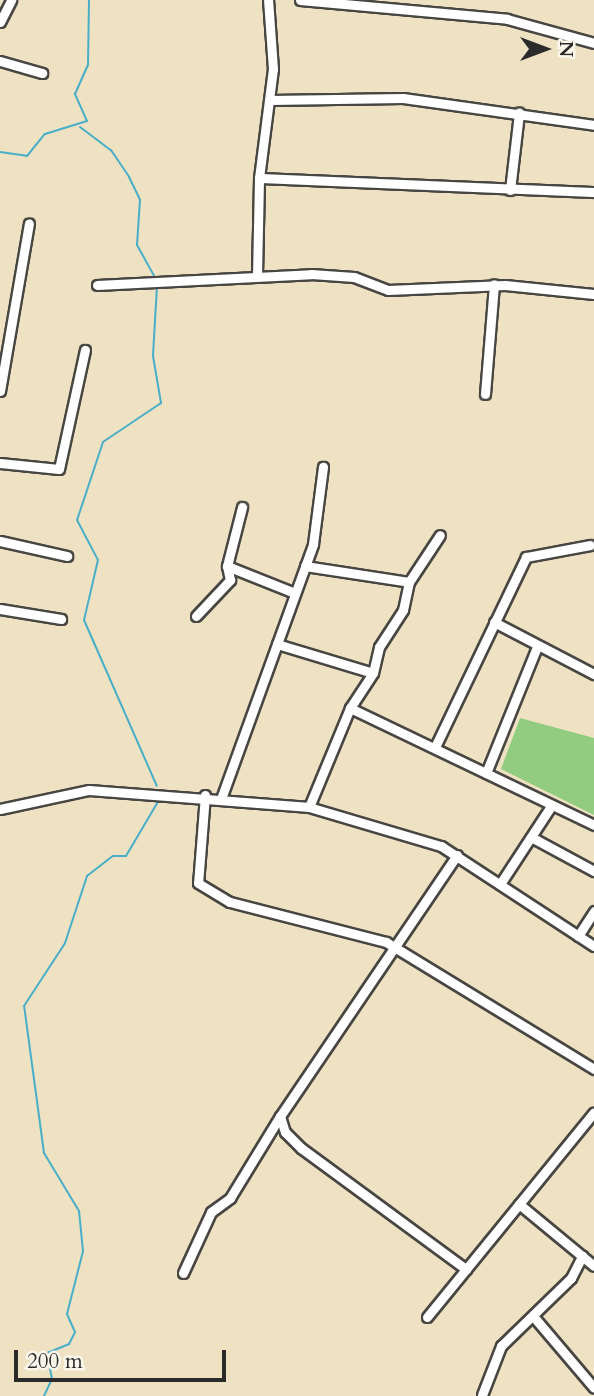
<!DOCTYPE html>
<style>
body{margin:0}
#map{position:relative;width:594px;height:1396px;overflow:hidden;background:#eee2c2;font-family:Cardo,serif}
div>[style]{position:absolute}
.green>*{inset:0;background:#91cc81}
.stream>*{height:2px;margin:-1px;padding:0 1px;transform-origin:1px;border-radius:1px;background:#49aec8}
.roads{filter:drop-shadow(2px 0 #484642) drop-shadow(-2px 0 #484642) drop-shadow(0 2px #484642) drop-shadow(0 -2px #484642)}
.street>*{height:9px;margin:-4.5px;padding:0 4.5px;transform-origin:4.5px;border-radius:4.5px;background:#fff}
span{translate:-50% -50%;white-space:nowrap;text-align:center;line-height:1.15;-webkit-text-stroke:6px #fbf7ec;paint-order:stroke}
.north{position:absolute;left:510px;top:14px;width:70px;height:70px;-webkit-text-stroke:5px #fbf7ec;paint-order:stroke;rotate:90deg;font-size:19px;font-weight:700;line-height:28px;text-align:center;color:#2b2b2b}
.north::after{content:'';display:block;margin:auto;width:24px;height:32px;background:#2b2b2b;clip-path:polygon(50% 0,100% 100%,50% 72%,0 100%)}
.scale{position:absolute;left:14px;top:1350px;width:212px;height:32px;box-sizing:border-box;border:4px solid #2b2b2b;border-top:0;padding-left:9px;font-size:21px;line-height:24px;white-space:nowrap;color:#2b2b2b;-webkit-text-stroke:5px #fbf7ec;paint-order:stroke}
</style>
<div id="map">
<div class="green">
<div style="clip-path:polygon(520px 718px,594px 738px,594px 815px,501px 769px)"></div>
</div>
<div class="stream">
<div style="left:80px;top:127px;width:39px;rotate:37deg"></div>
<div style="left:111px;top:150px;width:32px;rotate:56deg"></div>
<div style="left:129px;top:177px;width:25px;rotate:64deg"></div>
<div style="left:140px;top:200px;width:45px;rotate:93.8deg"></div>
<div style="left:137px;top:245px;width:37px;rotate:61deg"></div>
<div style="left:0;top:152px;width:27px;rotate:8deg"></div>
<div style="left:27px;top:156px;width:28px;rotate:-51deg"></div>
<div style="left:45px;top:134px;width:44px;rotate:-17.2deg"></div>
<div style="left:87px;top:121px;width:30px;rotate:-114deg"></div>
<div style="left:75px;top:94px;width:32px;rotate:-66deg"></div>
<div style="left:88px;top:65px;width:65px;rotate:-89.1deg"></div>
<div style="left:157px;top:286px;width:70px;rotate:93.3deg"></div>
<div style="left:153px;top:356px;width:48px;rotate:80.3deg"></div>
<div style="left:161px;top:403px;width:70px;rotate:146.1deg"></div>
<div style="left:103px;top:442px;width:82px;rotate:108.4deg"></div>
<div style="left:77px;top:520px;width:45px;rotate:62.3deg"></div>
<div style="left:98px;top:560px;width:62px;rotate:103.1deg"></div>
<div style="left:84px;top:620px;width:181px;rotate:66.3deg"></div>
<div style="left:44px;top:1396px;width:19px;rotate:-65deg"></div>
<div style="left:52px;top:1379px;width:26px;rotate:-101deg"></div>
<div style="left:47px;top:1353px;width:24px;rotate:-22deg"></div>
<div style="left:69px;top:1344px;width:13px;rotate:-63deg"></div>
<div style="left:75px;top:1332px;width:20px;rotate:-114deg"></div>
<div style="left:67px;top:1314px;width:65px;rotate:-75.7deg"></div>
<div style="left:83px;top:1251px;width:40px;rotate:-95.7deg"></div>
<div style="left:79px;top:1211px;width:68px;rotate:-121.1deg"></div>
<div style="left:44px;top:1153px;width:148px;rotate:-97.7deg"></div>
<div style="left:24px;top:1006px;width:75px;rotate:-56.9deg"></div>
<div style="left:65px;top:943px;width:71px;rotate:-71.8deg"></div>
<div style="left:87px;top:876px;width:33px;rotate:-38deg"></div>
<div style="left:113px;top:856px;width:13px"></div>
<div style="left:126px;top:856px;width:65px;rotate:-59.5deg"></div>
</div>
<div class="roads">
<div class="street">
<div style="left:300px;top:0;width:208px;rotate:5.2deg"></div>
<div style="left:507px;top:19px;width:90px;rotate:15.4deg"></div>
<div style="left:0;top:22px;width:25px;rotate:-63deg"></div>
<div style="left:0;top:61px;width:44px;rotate:15.9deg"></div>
<div style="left:270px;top:100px;width:133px;rotate:-0.9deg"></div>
<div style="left:403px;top:98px;width:193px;rotate:8deg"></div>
<div style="left:259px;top:178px;width:335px;rotate:2.4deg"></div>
<div style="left:510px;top:190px;width:78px;rotate:-83.3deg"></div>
<div style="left:257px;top:275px;width:97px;rotate:-88.8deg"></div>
<div style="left:259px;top:178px;width:110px;rotate:-82.7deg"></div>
<div style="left:273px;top:69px;width:69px;rotate:-94.1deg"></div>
<div style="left:97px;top:285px;width:214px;rotate:-2.9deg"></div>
<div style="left:311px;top:274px;width:43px;rotate:4deg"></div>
<div style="left:354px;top:277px;width:36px;rotate:21deg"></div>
<div style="left:388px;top:290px;width:117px;rotate:-2.4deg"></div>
<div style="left:505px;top:285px;width:89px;rotate:5.8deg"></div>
<div style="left:0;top:391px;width:170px;rotate:-80.2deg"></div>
<div style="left:485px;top:394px;width:110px;rotate:-85.3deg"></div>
<div style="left:0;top:463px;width:59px;rotate:5.8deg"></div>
<div style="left:59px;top:469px;width:122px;rotate:-77.7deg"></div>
<div style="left:0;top:541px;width:69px;rotate:12.6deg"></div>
<div style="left:227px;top:566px;width:73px;rotate:21.7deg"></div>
<div style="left:305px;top:566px;width:105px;rotate:8.7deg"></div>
<div style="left:0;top:609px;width:62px;rotate:9.3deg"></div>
<div style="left:196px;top:616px;width:50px;rotate:-46.6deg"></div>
<div style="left:230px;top:580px;width:14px;rotate:-102deg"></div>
<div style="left:227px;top:566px;width:61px;rotate:-75.7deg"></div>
<div style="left:494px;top:622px;width:113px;rotate:27.5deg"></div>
<div style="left:277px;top:644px;width:100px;rotate:16.8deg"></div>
<div style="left:350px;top:708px;width:271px;rotate:25.6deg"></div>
<div style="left:435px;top:747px;width:211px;rotate:-64.4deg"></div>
<div style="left:526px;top:557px;width:65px;rotate:-10.6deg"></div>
<div style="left:486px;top:773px;width:136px;rotate:-68deg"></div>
<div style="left:205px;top:795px;width:88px;rotate:94.5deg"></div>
<div style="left:198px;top:883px;width:37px;rotate:31deg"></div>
<div style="left:230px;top:902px;width:161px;rotate:14.4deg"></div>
<div style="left:386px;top:942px;width:244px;rotate:31.4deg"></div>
<div style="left:222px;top:796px;width:268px;rotate:-70.1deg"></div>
<div style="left:313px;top:544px;width:78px;rotate:-82.6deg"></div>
<div style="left:309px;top:807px;width:107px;rotate:-67.5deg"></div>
<div style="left:350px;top:708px;width:42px;rotate:-56.7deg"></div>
<div style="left:373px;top:673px;width:27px;rotate:-77deg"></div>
<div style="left:379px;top:647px;width:44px;rotate:-57deg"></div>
<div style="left:403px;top:610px;width:29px;rotate:-78deg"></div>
<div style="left:409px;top:582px;width:56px;rotate:-56.6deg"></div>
<div style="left:0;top:809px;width:91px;rotate:-12.1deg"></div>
<div style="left:89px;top:790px;width:221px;rotate:4.4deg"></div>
<div style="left:309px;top:807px;width:138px;rotate:16.5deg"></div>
<div style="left:441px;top:846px;width:183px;rotate:33.2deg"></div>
<div style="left:531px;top:837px;width:72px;rotate:28.4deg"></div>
<div style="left:457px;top:855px;width:315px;rotate:124.1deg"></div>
<div style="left:280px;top:1116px;width:17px;rotate:73deg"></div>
<div style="left:285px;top:1132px;width:23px;rotate:45deg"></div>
<div style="left:301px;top:1148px;width:205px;rotate:36.3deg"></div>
<div style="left:500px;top:884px;width:93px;rotate:-56.8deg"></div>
<div style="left:578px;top:936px;width:30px;rotate:-57deg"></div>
<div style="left:519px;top:1204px;width:97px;rotate:39.6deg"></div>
<div style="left:183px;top:1273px;width:67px;rotate:-65.3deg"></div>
<div style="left:211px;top:1212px;width:24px;rotate:-36deg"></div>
<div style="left:230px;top:1198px;width:96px;rotate:-58.6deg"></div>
<div style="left:533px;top:1316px;width:94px;rotate:49.7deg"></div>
<div style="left:427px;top:1317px;width:264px;rotate:-50.8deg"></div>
<div style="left:482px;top:1395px;width:53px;rotate:-68.8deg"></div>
<div style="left:501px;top:1346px;width:98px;rotate:-44.2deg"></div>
<div style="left:571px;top:1278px;width:25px;rotate:-63deg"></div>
</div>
</div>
<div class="north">N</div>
<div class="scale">200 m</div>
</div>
